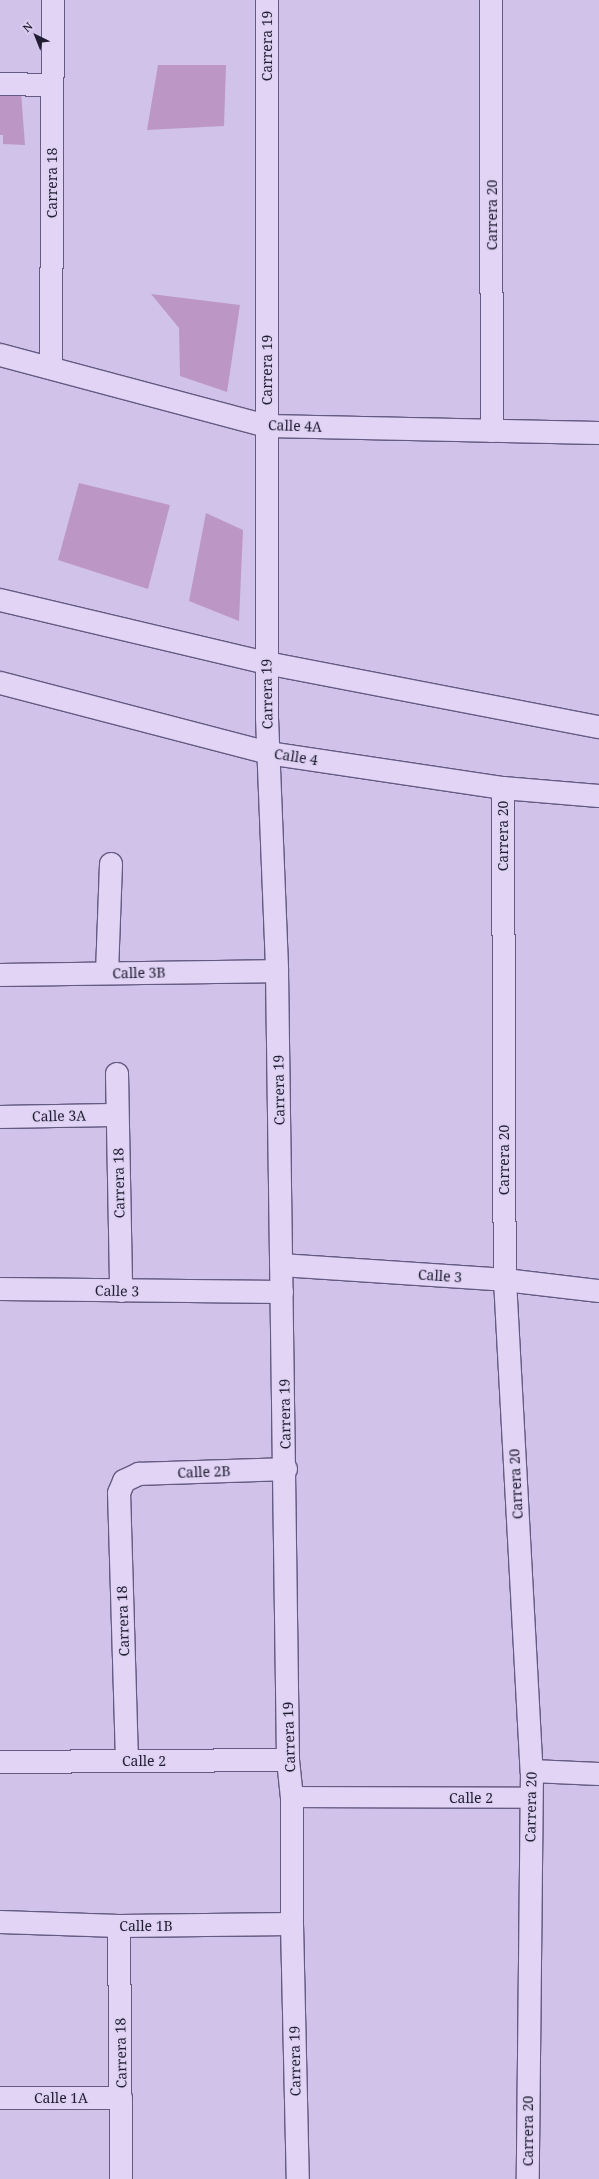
<!DOCTYPE html>
<style>
body{margin:0}
#map{position:relative;width:599px;height:2179px;overflow:hidden;background:#d1c2e9;font-family:"Noto Serif",serif}
div>[style]{position:absolute}
.green>*{inset:0;background:#bc97c6}
.roads{filter:drop-shadow(1px 0 #635b82) drop-shadow(-1px 0 #635b82) drop-shadow(0 1px #635b82) drop-shadow(0 -1px #635b82)}
.pedestrian>*{height:20px;margin:-10px;padding:0 10px;transform-origin:10px;border-radius:10px;background:#e1d4f5}
.minor>*{height:22px;margin:-11px;padding:0 11px;transform-origin:11px;border-radius:11px;background:#e1d4f5}
.secondary>*{height:22px;margin:-11px;padding:0 11px;transform-origin:11px;border-radius:11px;background:#e1d4f5}
span{translate:-50% -50%;white-space:nowrap;text-align:center;line-height:1.15;-webkit-text-stroke:3px #ddd1f2;paint-order:stroke}
.street-label{font-size:14px;color:#211e33}
.north{position:absolute;left:16px;top:16px;width:40px;height:40px;-webkit-text-stroke:3px #ddd1f2;paint-order:stroke;rotate:317deg;font-size:11px;font-weight:700;line-height:16px;text-align:center;color:#211e33}
.north::after{content:'';display:block;margin:auto;width:14px;height:18px;background:#211e33;clip-path:polygon(50% 0,100% 100%,50% 72%,0 100%)}
</style>
<div id="map">
<div class="green">
<div style="clip-path:polygon(158px 65px,226px 65px,224px 126px,147px 130px)"></div>
<div style="clip-path:polygon(21px 92px,25px 145px,3px 144px,3px 135px,0 135px,0 94px)"></div>
<div style="clip-path:polygon(151px 294px,240px 305px,227px 392px,180px 376px,179px 328px)"></div>
<div style="clip-path:polygon(79px 483px,170px 505px,148px 589px,58px 560px)"></div>
<div style="clip-path:polygon(206px 513px,243px 530px,239px 621px,189px 601px)"></div>
</div>
<div class="roads">
<div class="pedestrian">
<div style="left:292px;top:1797px;width:239px;rotate:0.2deg"></div>
</div>
<div class="minor">
<div style="left:267px;top:0;width:718px;rotate:90deg"></div>
<div style="left:267px;top:718px;width:253px;rotate:87.7deg"></div>
<div style="left:277px;top:971px;width:789px;rotate:89.2deg"></div>
<div style="left:288px;top:1760px;width:37px;rotate:84deg"></div>
<div style="left:292px;top:1797px;width:127px;rotate:90deg"></div>
<div style="left:292px;top:1924px;width:255px;rotate:88.7deg"></div>
<div style="left:491px;top:0;width:431px;rotate:89.9deg"></div>
<div style="left:0;top:84px;width:52px;rotate:1.1deg"></div>
<div style="left:0;top:355px;width:276px;rotate:14.9deg"></div>
<div style="left:267px;top:426px;width:332px;rotate:1.2deg"></div>
<div style="left:51px;top:367px;width:367px;rotate:-89.7deg"></div>
<div style="left:0;top:600px;width:273px;rotate:13.3deg"></div>
<div style="left:266px;top:663px;width:339px;rotate:10.9deg"></div>
<div style="left:503px;top:788px;width:492px;rotate:89.8deg"></div>
<div style="left:505px;top:1280px;width:492px;rotate:86.9deg"></div>
<div style="left:532px;top:1771px;width:408px;rotate:90.6deg"></div>
<div style="left:107px;top:973px;width:109px;rotate:-87.9deg"></div>
<div style="left:0;top:975px;width:277px;rotate:-0.8deg"></div>
<div style="left:117px;top:1074px;width:217px;rotate:88.9deg"></div>
<div style="left:0;top:1117px;width:117px;rotate:-1deg"></div>
<div style="left:281px;top:1265px;width:225px;rotate:3.8deg"></div>
<div style="left:505px;top:1280px;width:95px;rotate:6.7deg"></div>
<div style="left:0;top:1289px;width:282px;rotate:0.6deg"></div>
<div style="left:127px;top:1761px;width:268px;rotate:-91.7deg"></div>
<div style="left:119px;top:1493px;width:13px;rotate:-67deg"></div>
<div style="left:124px;top:1481px;width:17px;rotate:-25deg"></div>
<div style="left:139px;top:1474px;width:147px;rotate:-1.9deg"></div>
<div style="left:0;top:1762px;width:288px;rotate:-0.4deg"></div>
<div style="left:532px;top:1771px;width:67px;rotate:2.6deg"></div>
<div style="left:0;top:1922px;width:119px;rotate:1.9deg"></div>
<div style="left:119px;top:1926px;width:173px;rotate:-0.7deg"></div>
<div style="left:119px;top:1926px;width:253px;rotate:89.5deg"></div>
<div style="left:0;top:2098px;width:121px"></div>
</div>
<div class="secondary">
<div style="left:0;top:683px;width:277px;rotate:14.6deg"></div>
<div style="left:268px;top:753px;width:238px;rotate:8.5deg"></div>
<div style="left:503px;top:788px;width:96px;rotate:4.8deg"></div>
</div>
</div>
<div class="street-label">
<span style="left:267px;top:46px;rotate:-90deg">Carrera 19</span>
<span style="left:52px;top:183px;rotate:-90deg">Carrera 18</span>
<span style="left:492px;top:215px;rotate:-90deg">Carrera 20</span>
<span style="left:267px;top:370px;rotate:-90deg">Carrera 19</span>
<span style="left:295px;top:426px;rotate:2deg">Calle 4A</span>
<span style="left:267px;top:694px;rotate:-91deg">Carrera 19</span>
<span style="left:296px;top:757px;rotate:9deg">Calle 4</span>
<span style="left:503px;top:836px;rotate:-90deg">Carrera 20</span>
<span style="left:139px;top:973px;rotate:-1deg">Calle 3B</span>
<span style="left:279px;top:1090px;rotate:-91deg">Carrera 19</span>
<span style="left:59px;top:1116px;rotate:-1deg">Calle 3A</span>
<span style="left:504px;top:1160px;rotate:-90deg">Carrera 20</span>
<span style="left:119px;top:1183px;rotate:-91deg">Carrera 18</span>
<span style="left:440px;top:1276px;rotate:4deg">Calle 3</span>
<span style="left:117px;top:1291px;rotate:1deg">Calle 3</span>
<span style="left:285px;top:1414px;rotate:-91deg">Carrera 19</span>
<span style="left:204px;top:1472px;rotate:-2deg">Calle 2B</span>
<span style="left:516px;top:1484px;rotate:-93deg">Carrera 20</span>
<span style="left:123px;top:1621px;rotate:-92deg">Carrera 18</span>
<span style="left:289px;top:1737px;rotate:-92deg">Carrera 19</span>
<span style="left:144px;top:1761px">Calle 2</span>
<span style="left:471px;top:1798px">Calle 2</span>
<span style="left:531px;top:1807px;rotate:-89deg">Carrera 20</span>
<span style="left:146px;top:1926px">Calle 1B</span>
<span style="left:121px;top:2053px;rotate:-91deg">Carrera 18</span>
<span style="left:295px;top:2061px;rotate:-91deg">Carrera 19</span>
<span style="left:61px;top:2098px">Calle 1A</span>
<span style="left:528px;top:2131px;rotate:-90deg">Carrera 20</span>
</div>
<div class="north">N</div>
</div>
